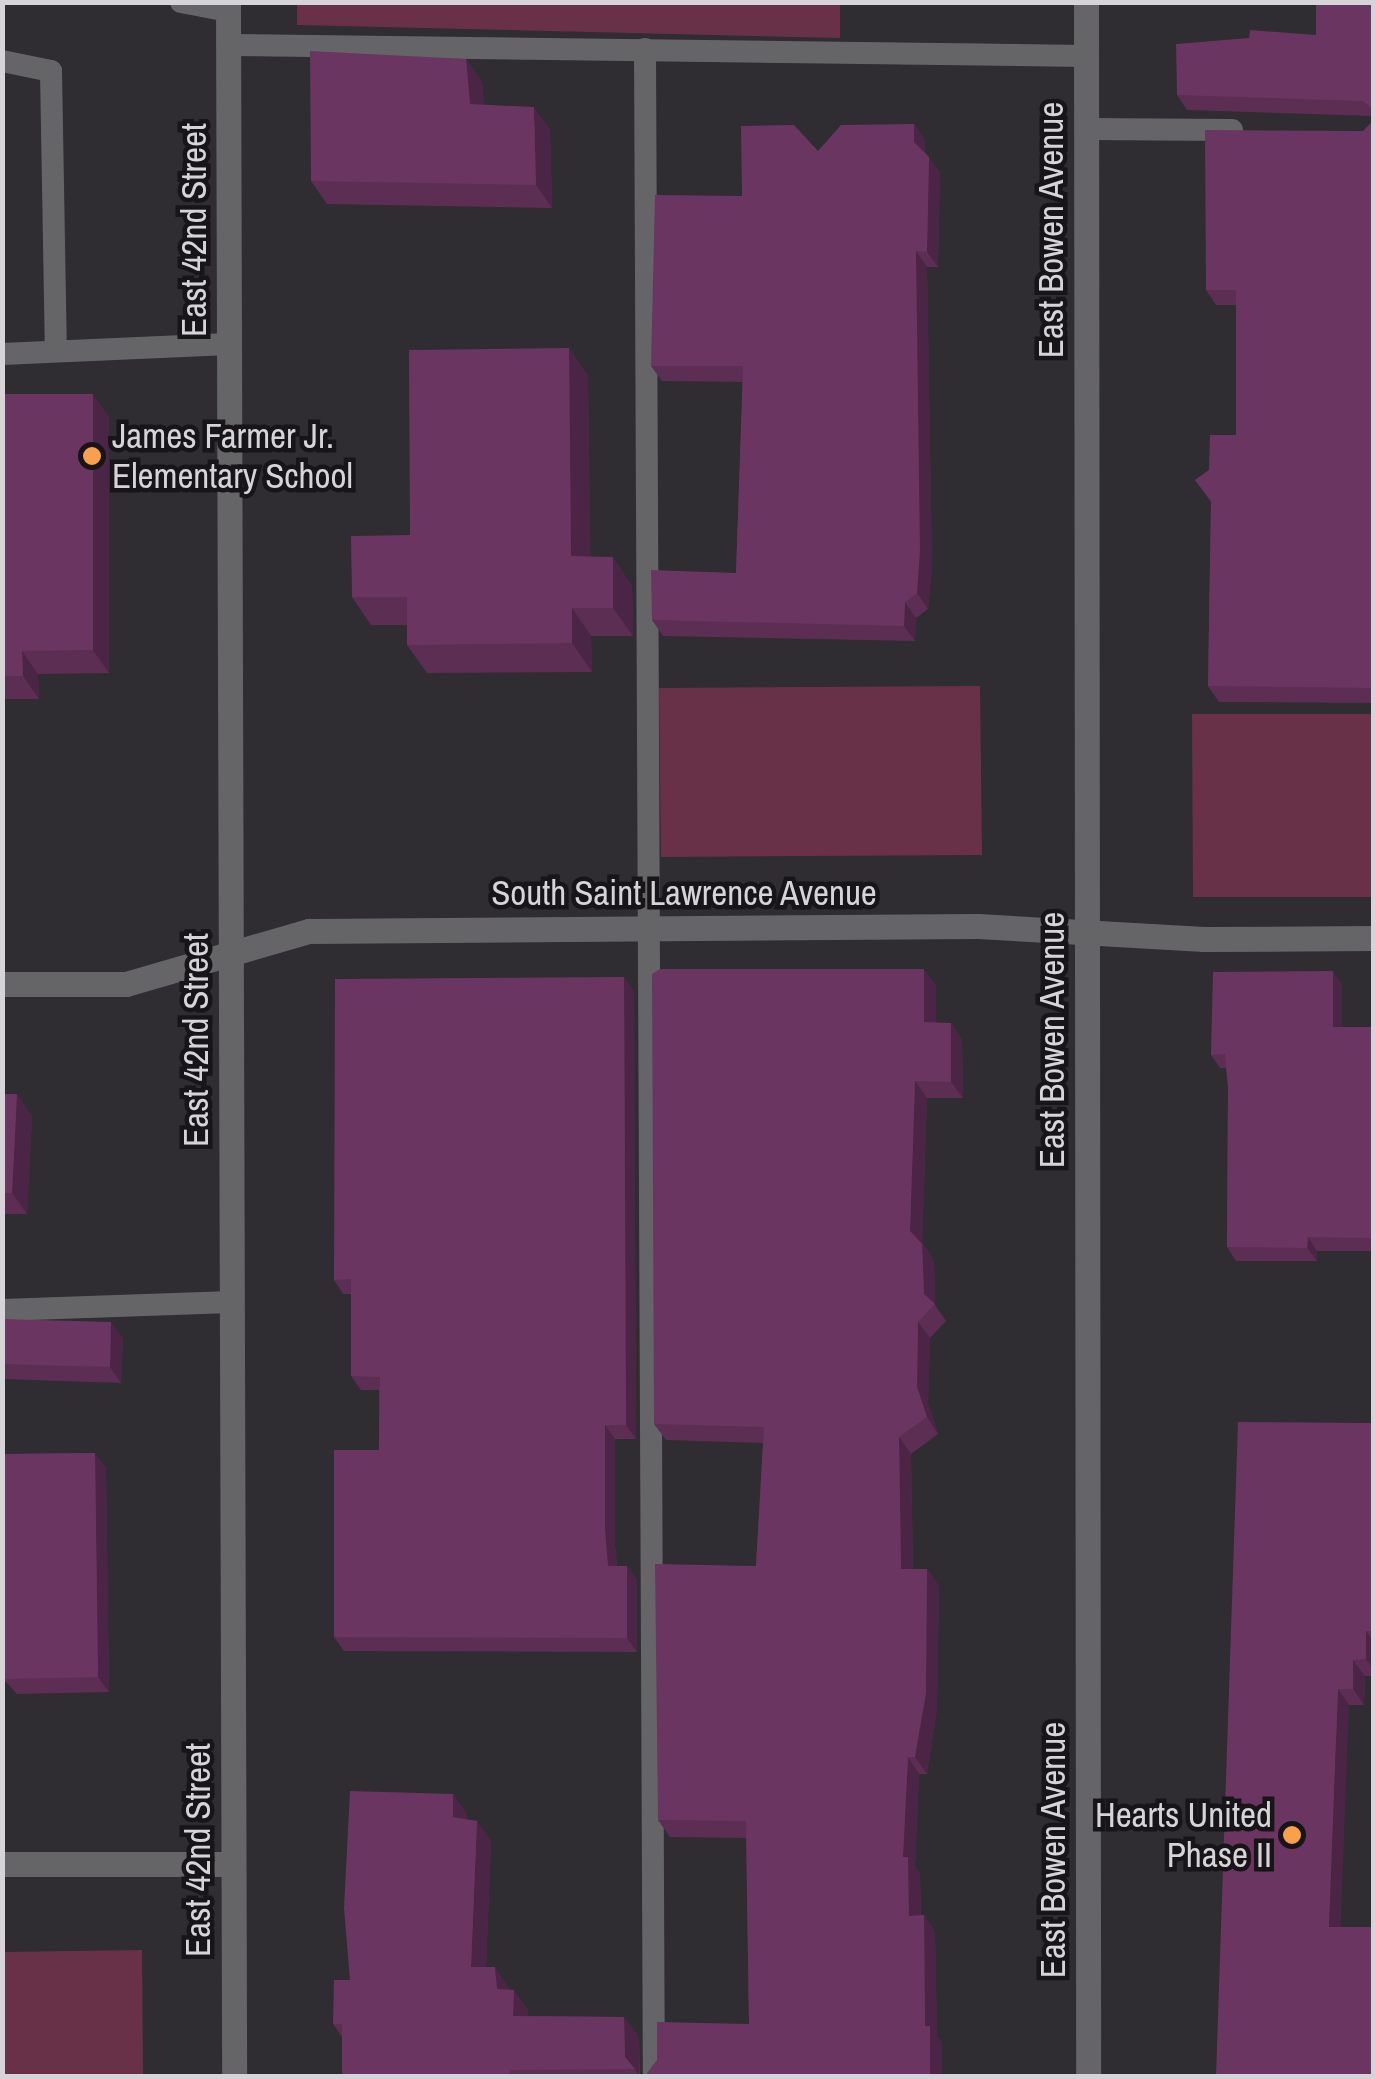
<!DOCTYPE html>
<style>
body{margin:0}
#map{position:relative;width:1376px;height:2079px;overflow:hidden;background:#2f2c32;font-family:"Archivo Narrow",sans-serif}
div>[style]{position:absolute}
.green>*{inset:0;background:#693148}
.service>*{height:22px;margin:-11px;padding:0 11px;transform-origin:11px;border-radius:11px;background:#656568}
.minor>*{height:25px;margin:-12.5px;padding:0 12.5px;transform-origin:12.5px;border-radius:12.5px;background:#656568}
.wall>*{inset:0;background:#5c2e54}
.shaded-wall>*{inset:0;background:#4b2545}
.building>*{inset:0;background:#6b3562}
.dots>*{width:28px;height:28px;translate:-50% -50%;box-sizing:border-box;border:5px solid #171518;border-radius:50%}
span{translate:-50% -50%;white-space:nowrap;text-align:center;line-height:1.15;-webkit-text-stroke:9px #171518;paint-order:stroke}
.street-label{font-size:35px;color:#d6d4d8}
.poi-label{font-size:35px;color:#d6d4d8}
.left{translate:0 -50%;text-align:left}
.right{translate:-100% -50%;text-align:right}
.frame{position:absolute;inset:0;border:5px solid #d6d4d8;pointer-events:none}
</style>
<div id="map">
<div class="green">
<div style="clip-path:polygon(297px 2px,840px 3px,840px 38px,297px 25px)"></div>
<div style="clip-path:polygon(980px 686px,982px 855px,661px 857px,659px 688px)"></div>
<div style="clip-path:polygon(1192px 714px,1373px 714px,1373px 897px,1193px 897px)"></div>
<div style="clip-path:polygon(142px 1950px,143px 2076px,3px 2076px,3px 1952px)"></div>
</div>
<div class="service">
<div style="left:181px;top:2px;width:48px;rotate:10.8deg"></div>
<div style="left:228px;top:45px;width:858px;rotate:0.73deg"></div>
<div style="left:645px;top:49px;width:2027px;rotate:89.75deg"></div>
<div style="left:2px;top:61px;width:50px;rotate:11.5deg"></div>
<div style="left:51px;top:71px;width:280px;rotate:89deg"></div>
<div style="left:1086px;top:129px;width:146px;rotate:0.4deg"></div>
<div style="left:2px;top:354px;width:227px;rotate:-2.5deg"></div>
<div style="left:2px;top:1310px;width:229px;rotate:-2deg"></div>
</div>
<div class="minor">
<div style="left:228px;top:2px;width:2074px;rotate:89.83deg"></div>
<div style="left:1086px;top:2px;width:2074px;rotate:89.94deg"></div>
<div style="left:2px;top:984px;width:124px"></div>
<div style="left:126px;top:984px;width:191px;rotate:-16.2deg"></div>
<div style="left:309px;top:931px;width:669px;rotate:-0.43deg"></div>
<div style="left:978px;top:926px;width:226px;rotate:3.3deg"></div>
<div style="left:1204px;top:939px;width:170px;rotate:-0.3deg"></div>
<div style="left:2px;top:1864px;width:231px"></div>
</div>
<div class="wall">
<div style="clip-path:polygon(1374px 2px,1374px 116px,1187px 110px,1177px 95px,1316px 35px)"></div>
<div style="clip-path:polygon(466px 59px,482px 82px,484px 105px,550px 129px,552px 208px,327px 204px,311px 181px)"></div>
<div style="clip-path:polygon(1374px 120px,1374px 703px,1219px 702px,1208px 686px,1211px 502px,1195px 480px,1209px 470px,1236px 435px,1236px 305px,1216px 305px,1206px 290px)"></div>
<div style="clip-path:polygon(914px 124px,925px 140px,925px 153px,940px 173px,938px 267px,927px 267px,932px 566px,928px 609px,916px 618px,915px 641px,663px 636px,652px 620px,736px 573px,743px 382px,662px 381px,651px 366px,742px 196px)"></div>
<div style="clip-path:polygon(569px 348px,588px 376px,590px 557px,632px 585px,633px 636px,591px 636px,592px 672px,427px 673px,407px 645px,407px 625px,371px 625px,352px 597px,410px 535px)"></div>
<div style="clip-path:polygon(2px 394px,109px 417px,109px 673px,38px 674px,39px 699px,2px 699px)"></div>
<div style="clip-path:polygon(1333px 971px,1342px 985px,1342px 1027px,1374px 1027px,1374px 1251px,1317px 1251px,1317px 1261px,1236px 1261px,1227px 1247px,1228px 1087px,1226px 1068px,1220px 1068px,1211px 1055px)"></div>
<div style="clip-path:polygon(624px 977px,634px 992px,636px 1439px,615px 1439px,615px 1545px,617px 1566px,627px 1566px,637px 1580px,637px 1652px,344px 1651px,334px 1637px,379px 1450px,379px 1390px,361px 1390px,351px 1376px,351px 1294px,343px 1294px,334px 1280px)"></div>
<div style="clip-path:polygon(936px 985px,936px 1023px,951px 1023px,962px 1040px,963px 1098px,927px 1098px,922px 1243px,934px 1260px,935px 1305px,946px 1321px,930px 1338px,928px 1403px,938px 1434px,911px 1454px,913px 1569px,927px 1569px,939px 1586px,937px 1709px,927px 1774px,919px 1774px,915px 1866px,920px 1874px,921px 1915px,924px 1915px,935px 1932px,937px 2036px,942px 2043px,942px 2076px,650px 2076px,647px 2073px,749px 2024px,746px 1838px,670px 1837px,658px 1820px,756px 1566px,763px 1443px,666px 1440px,654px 1424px)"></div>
<div style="clip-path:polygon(2px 1094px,32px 1116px,27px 1214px,2px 1214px)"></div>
<div style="clip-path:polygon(2px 1319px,123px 1338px,121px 1383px,2px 1379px)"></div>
<div style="clip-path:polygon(1374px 1423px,1374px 1676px,1365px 1676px,1364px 1705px,1349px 1705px,1216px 2076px)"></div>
<div style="clip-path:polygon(95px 1453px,106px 1468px,109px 1692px,17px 1694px,6px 1682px,2px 1682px,2px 1454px)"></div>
<div style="clip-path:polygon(453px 1794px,467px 1814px,467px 1820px,477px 1821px,491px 1842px,486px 1967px,509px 1988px,528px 2010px,528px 2016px,624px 2017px,639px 2037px,640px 2076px,342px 2076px,342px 2037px,333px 2024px,350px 1980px)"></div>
</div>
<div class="shaded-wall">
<div style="clip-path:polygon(466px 59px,482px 82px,486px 127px,470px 104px)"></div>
<div style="clip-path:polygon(534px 107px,550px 129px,552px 208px,536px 185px)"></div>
<div style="clip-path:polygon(914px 124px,925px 140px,925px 158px,914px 142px)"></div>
<div style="clip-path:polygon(929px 157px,940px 173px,938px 267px,927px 252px)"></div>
<div style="clip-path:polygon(916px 251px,927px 267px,932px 566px,928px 609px,917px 593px)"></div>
<div style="clip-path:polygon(569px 348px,588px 376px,591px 584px,571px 556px)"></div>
<div style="clip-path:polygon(93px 394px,109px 417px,109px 673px,93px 650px)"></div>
<div style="clip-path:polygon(613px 557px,632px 585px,633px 636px,613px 608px)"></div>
<div style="clip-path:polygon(905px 602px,916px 618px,915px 641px,904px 626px)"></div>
<div style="clip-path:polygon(572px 608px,591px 636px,592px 672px,572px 643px)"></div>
<div style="clip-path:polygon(22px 651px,38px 674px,39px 699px,23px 676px)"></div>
<div style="clip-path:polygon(924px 969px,936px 985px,936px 1039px,924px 1022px)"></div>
<div style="clip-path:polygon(1333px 971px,1342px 985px,1342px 1040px,1333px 1027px)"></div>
<div style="clip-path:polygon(624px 977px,634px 992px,636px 1439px,626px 1425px)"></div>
<div style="clip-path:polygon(951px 1023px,962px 1040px,963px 1098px,951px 1082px)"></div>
<div style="clip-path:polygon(915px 1081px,927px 1098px,922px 1248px,910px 1231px)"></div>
<div style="clip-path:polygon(17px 1094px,32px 1116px,27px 1214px,12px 1193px)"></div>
<div style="clip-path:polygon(1308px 1237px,1317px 1251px,1317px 1261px,1307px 1248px)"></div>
<div style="clip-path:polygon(922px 1244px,934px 1260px,935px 1305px,924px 1294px)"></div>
<div style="clip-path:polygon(111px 1322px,123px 1338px,121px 1383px,110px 1367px)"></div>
<div style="clip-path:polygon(918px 1322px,930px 1338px,928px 1403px,938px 1434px,927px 1417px,917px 1387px)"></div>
<div style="clip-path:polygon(605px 1425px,615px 1439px,615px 1545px,618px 1580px,608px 1566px,605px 1531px)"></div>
<div style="clip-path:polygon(899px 1437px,911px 1454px,913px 1586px,901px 1569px)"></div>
<div style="clip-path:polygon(95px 1453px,106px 1468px,109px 1692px,98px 1677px)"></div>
<div style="clip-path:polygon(627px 1566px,637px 1580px,637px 1652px,627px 1638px)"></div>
<div style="clip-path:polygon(927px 1569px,939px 1586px,937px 1709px,927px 1774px,915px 1757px)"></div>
<div style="clip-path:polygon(1366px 1631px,1374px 1642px,1374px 1670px,1366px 1659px)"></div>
<div style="clip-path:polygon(1353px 1660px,1365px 1676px,1364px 1705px,1353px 1689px)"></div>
<div style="clip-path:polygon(1338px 1689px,1349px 1705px,1340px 1944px,1329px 1927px)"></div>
<div style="clip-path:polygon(908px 1757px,919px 1774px,915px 1866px,920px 1874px,921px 1932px,909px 1916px,903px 1857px)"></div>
<div style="clip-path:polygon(453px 1794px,467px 1814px,467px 1837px,453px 1817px)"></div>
<div style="clip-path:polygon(477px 1821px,491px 1842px,485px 1987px,471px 1967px)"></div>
<div style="clip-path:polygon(924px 1915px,935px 1932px,937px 2036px,942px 2043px,942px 2076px,930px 2076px,925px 2026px)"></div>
<div style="clip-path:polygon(495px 1967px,509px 1988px,511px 2009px,497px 1989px)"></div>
<div style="clip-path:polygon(514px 1990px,528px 2010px,528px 2036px,513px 2016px)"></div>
<div style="clip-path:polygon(624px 2017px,639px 2037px,639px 2075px,625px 2057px)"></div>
</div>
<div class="building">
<div style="clip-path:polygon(1316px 2px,1374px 2px,1374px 110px,1363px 101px,1177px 95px,1176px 44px,1249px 38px,1250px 30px,1316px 35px)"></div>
<div style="clip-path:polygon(310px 51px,466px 59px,470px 104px,534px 107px,536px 185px,311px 181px)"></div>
<div style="clip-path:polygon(1374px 120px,1374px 688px,1208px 686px,1211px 501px,1195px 480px,1209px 470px,1210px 435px,1236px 435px,1236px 290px,1206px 290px,1205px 130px,1363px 131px)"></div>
<div style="clip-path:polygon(914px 124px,914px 142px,929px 157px,927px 252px,916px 251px,920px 551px,917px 593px,905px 602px,904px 626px,652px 620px,651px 570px,736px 573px,743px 366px,651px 366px,655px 195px,742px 196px,741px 126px,794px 125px,818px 151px,841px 125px)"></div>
<div style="clip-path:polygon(569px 348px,571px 556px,613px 557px,613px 608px,572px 608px,572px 643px,407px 645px,407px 597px,352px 597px,351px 536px,410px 535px,409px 350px)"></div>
<div style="clip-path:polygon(2px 394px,93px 394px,93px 650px,22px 651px,23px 676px,2px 676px)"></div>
<div style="clip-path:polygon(660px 969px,924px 969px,924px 1022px,951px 1023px,951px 1082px,915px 1081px,910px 1231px,922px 1244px,924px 1294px,935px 1304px,918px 1322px,917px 1387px,927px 1417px,899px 1437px,901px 1569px,927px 1569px,926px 1693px,915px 1757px,908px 1757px,903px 1857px,908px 1857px,909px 1916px,924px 1915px,925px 2026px,930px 2026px,930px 2076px,652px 2076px,647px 2073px,657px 2060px,657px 2022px,749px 2024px,746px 1821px,658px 1820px,655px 1564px,756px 1566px,764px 1427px,654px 1424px,652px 974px)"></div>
<div style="clip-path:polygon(1333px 971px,1333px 1027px,1374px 1027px,1374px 1238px,1308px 1237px,1307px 1248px,1227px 1247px,1228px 1087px,1225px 1054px,1211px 1055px,1213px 972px)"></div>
<div style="clip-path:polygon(624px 977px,626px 1425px,605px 1425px,605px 1531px,608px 1566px,627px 1566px,627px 1638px,334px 1637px,334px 1450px,379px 1450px,380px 1377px,351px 1376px,351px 1279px,334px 1280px,335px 979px)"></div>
<div style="clip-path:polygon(2px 1094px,17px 1094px,12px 1193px,2px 1193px)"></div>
<div style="clip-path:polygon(2px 1319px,111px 1322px,110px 1367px,2px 1364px)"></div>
<div style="clip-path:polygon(1238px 1422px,1374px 1423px,1374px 1631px,1366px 1631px,1366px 1659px,1353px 1660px,1353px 1689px,1338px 1689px,1329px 1927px,1374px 1927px,1374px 2076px,1216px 2076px)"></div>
<div style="clip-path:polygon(95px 1453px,98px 1677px,6px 1679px,2px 1675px,2px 1454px)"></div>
<div style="clip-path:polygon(350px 1791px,453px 1794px,453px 1817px,477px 1821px,471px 1967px,495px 1967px,497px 1989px,514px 1990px,513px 2016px,624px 2017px,625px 2057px,635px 2069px,510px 2070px,510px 2076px,342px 2076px,342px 2024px,333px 2024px,334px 1980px,350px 1980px,344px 1908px)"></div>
</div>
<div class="dots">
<div style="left:92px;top:456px;background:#f9a04d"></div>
<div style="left:1292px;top:1835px;background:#f9a04d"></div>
</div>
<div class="street-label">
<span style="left:194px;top:230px;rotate:-90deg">East 42nd Street</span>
<span style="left:1051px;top:230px;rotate:-90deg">East Bowen Avenue</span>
<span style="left:684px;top:893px">South Saint Lawrence Avenue</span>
<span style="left:196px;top:1040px;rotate:-90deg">East 42nd Street</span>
<span style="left:1052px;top:1040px;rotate:-90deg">East Bowen Avenue</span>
<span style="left:198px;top:1850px;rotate:-90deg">East 42nd Street</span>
<span style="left:1053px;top:1850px;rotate:-90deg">East Bowen Avenue</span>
</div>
<div class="poi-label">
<span class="left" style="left:112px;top:456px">James Farmer Jr.<br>Elementary School</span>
<span class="right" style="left:1272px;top:1835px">Hearts United<br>Phase II</span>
</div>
<div class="frame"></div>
</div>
